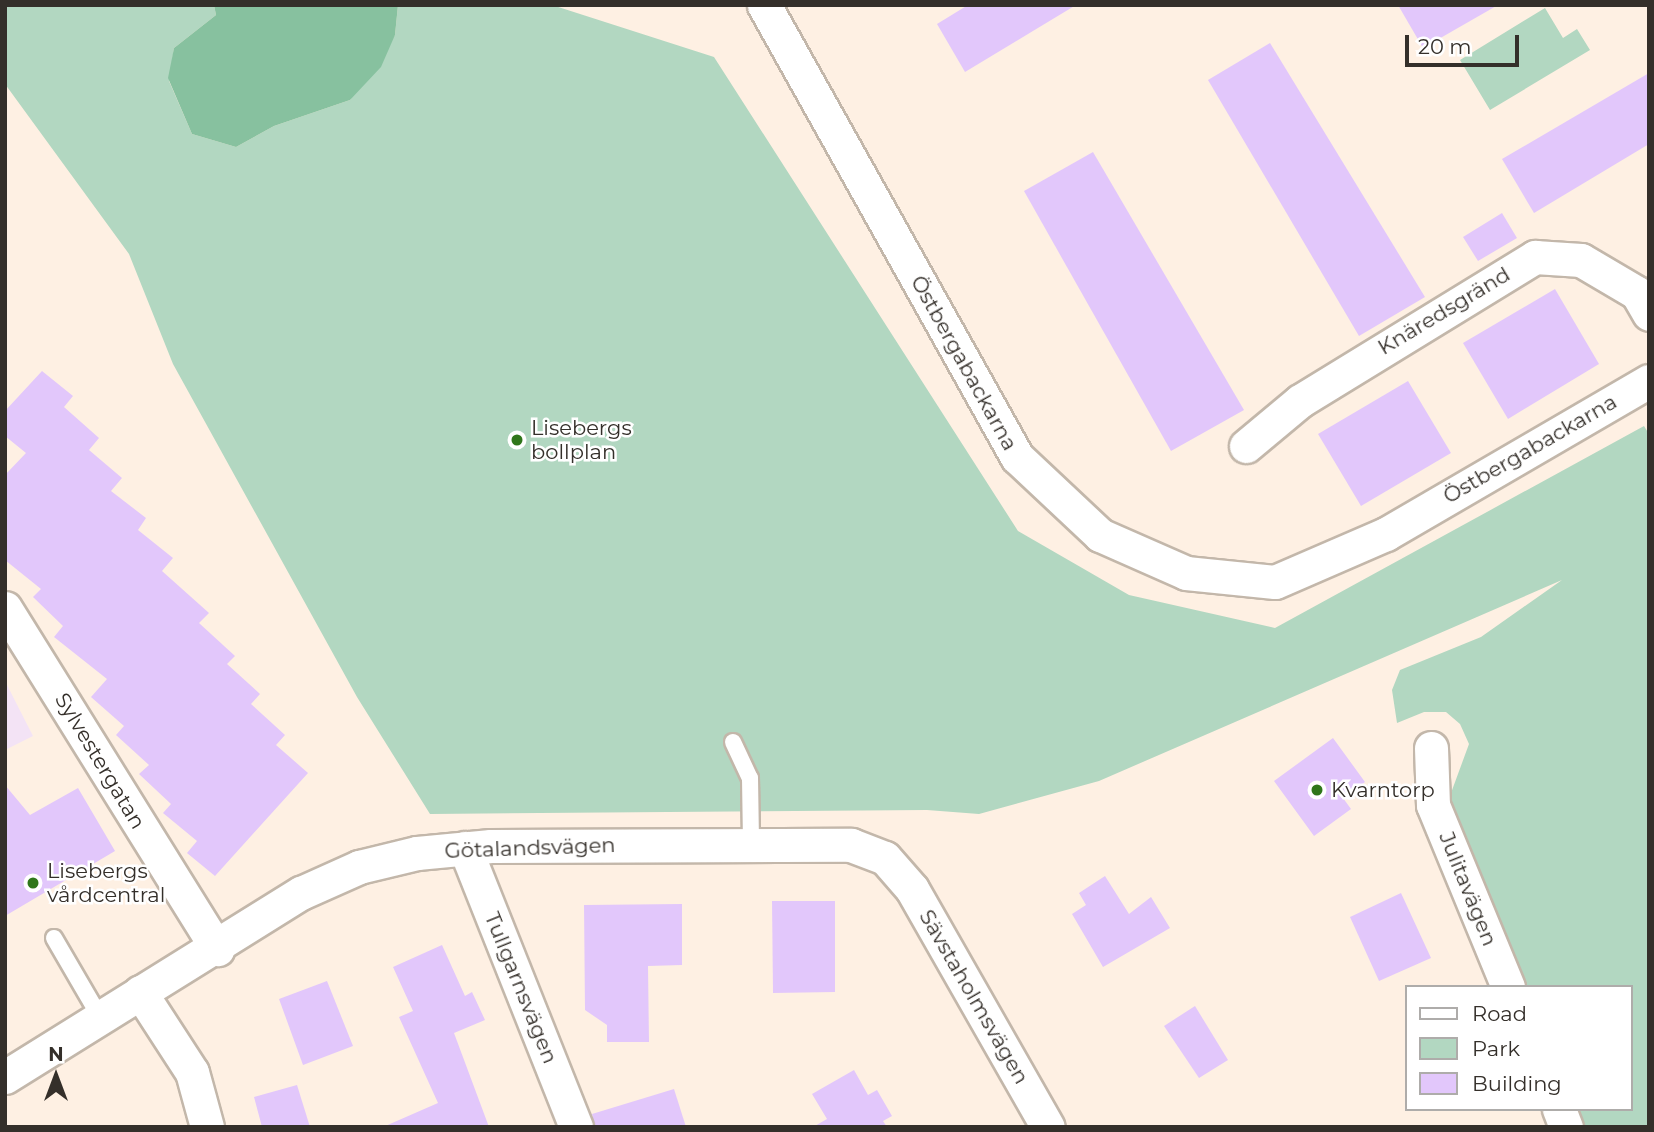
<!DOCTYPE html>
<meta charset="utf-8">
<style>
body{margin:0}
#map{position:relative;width:1654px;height:1132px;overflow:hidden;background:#fef0e3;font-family:Montserrat,sans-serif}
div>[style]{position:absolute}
.education>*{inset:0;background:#f3e3f5}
.green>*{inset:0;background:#b2d7c1}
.forest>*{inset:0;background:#87c19f}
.building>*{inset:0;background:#e2c7fb}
.roads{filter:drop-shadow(2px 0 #c3b7aa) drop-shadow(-2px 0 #c3b7aa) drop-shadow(0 2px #c3b7aa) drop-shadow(0 -2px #c3b7aa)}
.lane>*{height:16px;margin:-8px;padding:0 8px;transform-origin:8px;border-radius:8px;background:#fff}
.street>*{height:33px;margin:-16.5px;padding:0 16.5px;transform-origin:16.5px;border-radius:16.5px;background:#fff}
.dots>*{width:19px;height:19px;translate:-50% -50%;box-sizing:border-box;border:4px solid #fff;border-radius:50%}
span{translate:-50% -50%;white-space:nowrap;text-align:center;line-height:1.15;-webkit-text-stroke:5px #fff;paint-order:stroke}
.street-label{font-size:21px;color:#342f2a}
.poi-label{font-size:21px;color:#342f2a}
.left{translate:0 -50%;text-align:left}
.frame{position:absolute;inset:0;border:7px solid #342f2a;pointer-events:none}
.legend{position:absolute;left:1405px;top:985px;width:228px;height:126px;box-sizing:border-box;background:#fff;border:2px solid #aeacaa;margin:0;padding:9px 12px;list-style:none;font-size:21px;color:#342f2a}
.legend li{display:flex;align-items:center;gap:14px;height:35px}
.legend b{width:35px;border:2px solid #aeacaa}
.north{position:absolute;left:21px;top:1041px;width:70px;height:70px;-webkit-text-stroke:5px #fff;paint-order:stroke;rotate:0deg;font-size:19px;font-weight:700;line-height:28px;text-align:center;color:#342f2a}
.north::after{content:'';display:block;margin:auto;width:24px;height:32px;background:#342f2a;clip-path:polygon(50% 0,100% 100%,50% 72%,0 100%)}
.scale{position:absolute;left:1405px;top:35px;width:114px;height:32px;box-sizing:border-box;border:4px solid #342f2a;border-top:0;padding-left:9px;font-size:21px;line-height:24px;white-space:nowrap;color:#342f2a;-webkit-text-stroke:5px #fff;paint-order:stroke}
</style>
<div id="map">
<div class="education">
<div style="clip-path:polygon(5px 681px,33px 736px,5px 750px)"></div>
</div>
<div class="green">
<div style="clip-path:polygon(5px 5px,214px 5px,216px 15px,174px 48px,169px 81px,192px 134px,236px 147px,274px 126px,350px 100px,395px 35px,398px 5px,552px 5px,714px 57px,1018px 531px,1129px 595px,1275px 628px,1644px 426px,1649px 434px,1649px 1127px,1583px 1127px,1575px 1109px,1631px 1109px,1631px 987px,1525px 987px,1452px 811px,1451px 793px,1469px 744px,1460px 724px,1446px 712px,1424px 712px,1397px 723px,1392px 690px,1400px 670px,1481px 637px,1562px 580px,1099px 781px,979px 814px,927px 810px,430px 814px,357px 697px,173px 364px,129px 254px,5px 84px)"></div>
<div style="clip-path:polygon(1545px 8px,1563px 38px,1577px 29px,1590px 50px,1490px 110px,1460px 60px)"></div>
</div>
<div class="forest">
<div style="clip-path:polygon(214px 5px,398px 5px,395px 35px,381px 67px,350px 100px,274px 126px,236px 147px,192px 134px,168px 78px,174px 48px,216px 15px)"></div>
</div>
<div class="building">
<div style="clip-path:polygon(968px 5px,1076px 5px,965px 72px,937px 24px)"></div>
<div style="clip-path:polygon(1398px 5px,1498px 5px,1423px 48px)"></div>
<div style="clip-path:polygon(1270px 43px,1425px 297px,1359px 336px,1208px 80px)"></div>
<div style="clip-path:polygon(1649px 73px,1649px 144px,1534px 213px,1502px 159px)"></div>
<div style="clip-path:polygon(1093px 152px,1244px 410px,1171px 451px,1024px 191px)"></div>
<div style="clip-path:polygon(1502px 213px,1517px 238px,1478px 261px,1463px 237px)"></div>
<div style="clip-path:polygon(1555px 289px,1599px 364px,1508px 419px,1463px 343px)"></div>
<div style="clip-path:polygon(42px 371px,73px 396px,64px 407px,99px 438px,89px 450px,122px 478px,111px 491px,146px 518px,138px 530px,173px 558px,162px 571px,209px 613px,199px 623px,235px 656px,227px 664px,260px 694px,251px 704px,285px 735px,276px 745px,308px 773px,215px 876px,187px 853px,197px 841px,163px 813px,171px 804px,139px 774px,149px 765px,116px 735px,124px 726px,91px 697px,107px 679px,54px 637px,63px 626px,33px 597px,41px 589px,5px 560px,5px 475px,26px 453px,5px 436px,5px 411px)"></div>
<div style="clip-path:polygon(1408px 381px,1451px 453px,1361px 506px,1318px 434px)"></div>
<div style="clip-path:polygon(1333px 738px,1365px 782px,1343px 798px,1351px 809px,1314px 836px,1274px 781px)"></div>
<div style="clip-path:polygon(5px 785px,30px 815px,78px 788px,115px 851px,5px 916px)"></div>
<div style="clip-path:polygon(1105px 876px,1129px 914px,1151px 897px,1170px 928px,1103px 967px,1072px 914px,1086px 905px,1079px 893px)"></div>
<div style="clip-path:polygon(1401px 893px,1431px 958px,1379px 981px,1350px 917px)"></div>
<div style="clip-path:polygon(772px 901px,835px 901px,835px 992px,773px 993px)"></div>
<div style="clip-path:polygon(682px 904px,682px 965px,648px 966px,649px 1042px,607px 1042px,607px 1025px,585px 1010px,584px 905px)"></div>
<div style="clip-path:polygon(442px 945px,465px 996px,472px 992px,485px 1020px,454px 1033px,489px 1127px,383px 1127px,438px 1103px,399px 1017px,413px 1011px,393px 967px)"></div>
<div style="clip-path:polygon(327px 981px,353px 1046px,303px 1065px,279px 999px)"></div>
<div style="clip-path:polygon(1195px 1006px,1228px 1060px,1199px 1078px,1164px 1026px)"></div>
<div style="clip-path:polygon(854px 1070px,868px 1095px,877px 1090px,892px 1116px,883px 1121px,887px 1127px,813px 1127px,827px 1119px,812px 1094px)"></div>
<div style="clip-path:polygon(297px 1085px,310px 1127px,262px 1127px,254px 1097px)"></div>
<div style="clip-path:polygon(674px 1089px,686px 1127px,595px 1127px,592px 1114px)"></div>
</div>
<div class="roads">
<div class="lane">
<div style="left:733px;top:742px;width:40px;rotate:65deg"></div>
<div style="left:750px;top:778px;width:67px;rotate:89.1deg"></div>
<div style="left:54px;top:938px;width:91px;rotate:59.8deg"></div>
</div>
<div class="street">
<div style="left:764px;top:5px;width:518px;rotate:60.76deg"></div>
<div style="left:1017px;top:457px;width:114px;rotate:43.2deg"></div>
<div style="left:1100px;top:535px;width:94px;rotate:23.8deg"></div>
<div style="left:1186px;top:573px;width:89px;rotate:5.8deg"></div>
<div style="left:1275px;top:582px;width:121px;rotate:-23.4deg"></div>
<div style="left:1386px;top:534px;width:304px;rotate:-30.2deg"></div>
<div style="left:1246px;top:446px;width:70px;rotate:-39.8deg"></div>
<div style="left:1300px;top:401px;width:276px;rotate:-31.5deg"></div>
<div style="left:1535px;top:257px;width:46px;rotate:3.7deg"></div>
<div style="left:1581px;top:260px;width:65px;rotate:30.5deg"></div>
<div style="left:1637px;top:293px;width:24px;rotate:60deg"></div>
<div style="left:5px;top:608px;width:402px;rotate:58.1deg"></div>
<div style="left:1431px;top:748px;width:57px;rotate:88deg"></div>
<div style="left:1433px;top:805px;width:197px;rotate:67.6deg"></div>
<div style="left:465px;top:848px;width:300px;rotate:68.3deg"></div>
<div style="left:140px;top:992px;width:95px;rotate:57deg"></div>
<div style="left:192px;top:1072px;width:57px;rotate:74.7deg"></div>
<div style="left:5px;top:1077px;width:349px;rotate:-31.9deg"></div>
<div style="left:301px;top:893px;width:64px;rotate:-24.1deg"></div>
<div style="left:359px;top:867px;width:60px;rotate:-13.6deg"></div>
<div style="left:417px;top:853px;width:74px;rotate:-5.4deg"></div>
<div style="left:491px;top:846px;width:360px;rotate:-0.2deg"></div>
<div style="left:851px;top:845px;width:36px;rotate:21deg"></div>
<div style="left:885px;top:858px;width:41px;rotate:48.9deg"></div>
<div style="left:912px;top:889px;width:274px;rotate:60.3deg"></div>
<div style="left:1559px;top:1109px;width:19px;rotate:69deg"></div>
</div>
</div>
<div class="dots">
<div style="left:517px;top:440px;background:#2f761a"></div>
<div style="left:1317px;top:790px;background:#2f761a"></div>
<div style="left:33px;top:883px;background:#2f761a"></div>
</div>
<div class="street-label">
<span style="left:1444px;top:311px;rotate:-31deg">Knäredsgränd</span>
<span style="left:964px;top:363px;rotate:61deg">Östbergabackarna</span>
<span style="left:1530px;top:449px;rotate:-30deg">Östbergabackarna</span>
<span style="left:100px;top:761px;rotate:59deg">Sylvestergatan</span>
<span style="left:530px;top:848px;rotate:-2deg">Götalandsvägen</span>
<span style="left:1468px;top:889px;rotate:68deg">Julitavägen</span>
<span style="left:521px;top:988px;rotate:68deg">Tullgarnsvägen</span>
<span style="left:974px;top:997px;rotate:60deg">Sävstaholmsvägen</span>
</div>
<div class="poi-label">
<span class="left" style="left:531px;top:440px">Lisebergs<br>bollplan</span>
<span class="left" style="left:1331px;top:790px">Kvarntorp</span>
<span class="left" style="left:47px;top:883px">Lisebergs<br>vårdcentral</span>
</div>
<div class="frame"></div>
<ul class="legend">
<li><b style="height:9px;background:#fff"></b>Road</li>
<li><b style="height:19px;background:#b2d7c1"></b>Park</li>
<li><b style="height:19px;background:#e2c7fb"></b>Building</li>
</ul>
<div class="north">N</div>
<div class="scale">20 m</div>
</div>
